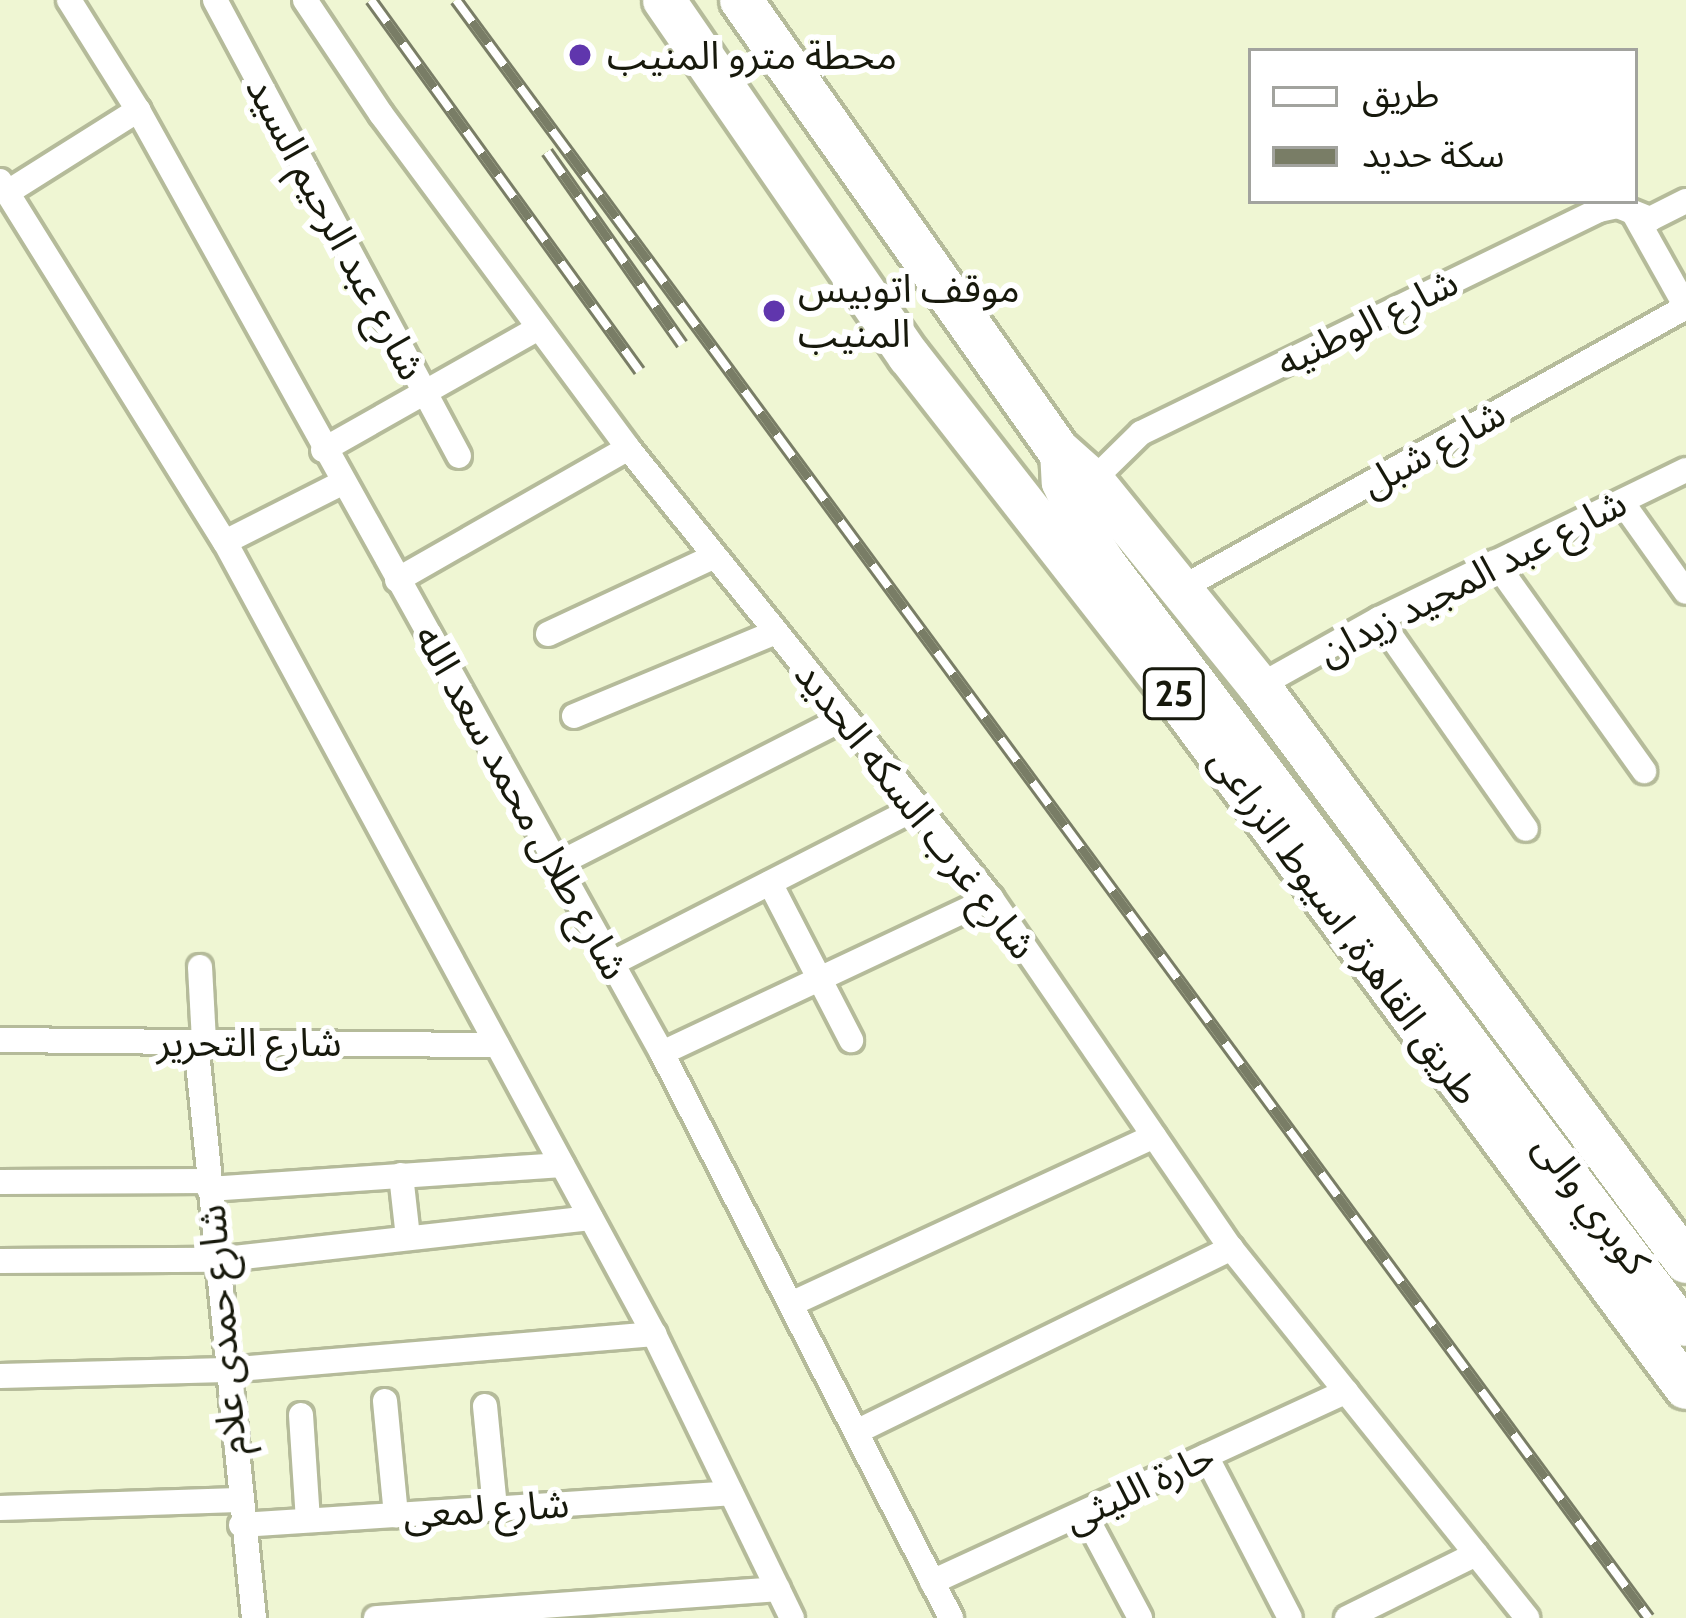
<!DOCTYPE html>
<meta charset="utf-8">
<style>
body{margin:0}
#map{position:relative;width:1686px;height:1618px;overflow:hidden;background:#eff6d3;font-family:Cabin,"Noto Sans Arabic",sans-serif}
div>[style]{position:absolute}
.roads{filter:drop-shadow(3px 0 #b5bb9a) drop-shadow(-3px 0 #b5bb9a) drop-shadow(0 3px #b5bb9a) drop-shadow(0 -3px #b5bb9a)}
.minor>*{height:24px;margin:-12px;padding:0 12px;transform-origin:12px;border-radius:12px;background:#fff}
.secondary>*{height:36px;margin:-18px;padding:0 18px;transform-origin:18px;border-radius:18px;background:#fff}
.trunk>*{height:42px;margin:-21px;padding:0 21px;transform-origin:21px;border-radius:21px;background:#fff}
.rail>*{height:14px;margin-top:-7px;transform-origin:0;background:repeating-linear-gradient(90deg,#fff 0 27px,#797d66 0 54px);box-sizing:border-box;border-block:3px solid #797d66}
.dots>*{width:33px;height:33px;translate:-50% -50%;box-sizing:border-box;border:6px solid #fff;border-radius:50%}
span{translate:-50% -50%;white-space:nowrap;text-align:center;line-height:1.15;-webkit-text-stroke:12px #fff;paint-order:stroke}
.shield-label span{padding:3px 9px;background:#fff;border:3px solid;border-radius:9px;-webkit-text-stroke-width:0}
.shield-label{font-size:36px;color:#17190c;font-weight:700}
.poi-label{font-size:39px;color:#17190c}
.left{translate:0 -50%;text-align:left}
.street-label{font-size:39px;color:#17190c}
.legend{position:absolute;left:1248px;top:48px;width:390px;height:156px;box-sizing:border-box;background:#fff;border:3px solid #a2a39e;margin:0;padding:15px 21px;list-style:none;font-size:36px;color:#17190c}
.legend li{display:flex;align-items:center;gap:24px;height:60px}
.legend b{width:60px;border:3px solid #a2a39e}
</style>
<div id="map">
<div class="roads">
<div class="minor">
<div style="left:69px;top:0;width:130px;rotate:57.9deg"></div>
<div style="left:138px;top:110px;width:1079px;rotate:60.94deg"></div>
<div style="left:662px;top:1053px;width:635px;rotate:62.91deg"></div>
<div style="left:215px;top:0;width:517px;rotate:61.85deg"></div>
<div style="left:305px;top:0;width:137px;rotate:56.3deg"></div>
<div style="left:381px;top:114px;width:415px;rotate:53.5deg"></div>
<div style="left:628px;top:448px;width:578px;rotate:51.11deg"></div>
<div style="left:991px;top:898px;width:424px;rotate:55.6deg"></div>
<div style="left:1231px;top:1248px;width:474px;rotate:51.3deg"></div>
<div style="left:0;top:181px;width:425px;rotate:58.1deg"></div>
<div style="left:225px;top:542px;width:901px;rotate:61.56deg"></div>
<div style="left:654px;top:1334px;width:316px;rotate:64.1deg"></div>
<div style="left:8px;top:192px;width:154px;rotate:-32.2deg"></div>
<div style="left:323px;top:450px;width:248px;rotate:-29.5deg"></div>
<div style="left:1086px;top:487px;width:77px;rotate:-44.5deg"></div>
<div style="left:1141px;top:433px;width:509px;rotate:-25.96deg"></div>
<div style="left:1599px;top:210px;width:19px;rotate:-12deg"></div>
<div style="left:1618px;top:206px;width:35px;rotate:22deg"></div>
<div style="left:1650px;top:219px;width:40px;rotate:-26.6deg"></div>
<div style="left:1622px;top:502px;width:110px;rotate:54.6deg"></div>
<div style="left:225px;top:542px;width:131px;rotate:-26.8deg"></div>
<div style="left:1495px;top:562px;width:257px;rotate:54.5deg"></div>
<div style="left:397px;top:580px;width:266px;rotate:-29.7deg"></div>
<div style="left:1180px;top:589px;width:579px;rotate:-29.13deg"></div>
<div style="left:1686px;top:307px;width:107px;rotate:-119.2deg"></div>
<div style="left:1379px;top:619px;width:256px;rotate:55deg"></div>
<div style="left:548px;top:634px;width:184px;rotate:-25deg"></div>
<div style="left:1259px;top:686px;width:137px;rotate:-29.2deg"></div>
<div style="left:1379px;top:619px;width:341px;rotate:-25.9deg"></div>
<div style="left:574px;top:716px;width:219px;rotate:-22.6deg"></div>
<div style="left:558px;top:864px;width:322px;rotate:-27deg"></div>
<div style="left:770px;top:883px;width:177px;rotate:62.7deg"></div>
<div style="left:613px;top:963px;width:343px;rotate:-27.1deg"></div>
<div style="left:200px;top:967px;width:75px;rotate:86.9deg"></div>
<div style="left:0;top:1040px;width:497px;rotate:0.6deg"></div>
<div style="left:196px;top:1042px;width:579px;rotate:84.25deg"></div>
<div style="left:662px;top:1053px;width:364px;rotate:-25.2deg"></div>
<div style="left:401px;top:1175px;width:62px;rotate:83.6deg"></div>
<div style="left:0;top:1182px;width:208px;rotate:-0.3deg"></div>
<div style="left:209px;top:1189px;width:354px;rotate:-3.9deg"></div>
<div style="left:0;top:1261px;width:216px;rotate:-0.3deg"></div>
<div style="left:216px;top:1260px;width:377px;rotate:-6.4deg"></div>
<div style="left:791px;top:1304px;width:400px;rotate:-24.8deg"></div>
<div style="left:0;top:1376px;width:226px;rotate:-1.5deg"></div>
<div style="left:226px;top:1370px;width:430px;rotate:-4.8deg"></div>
<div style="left:385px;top:1401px;width:115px;rotate:84.5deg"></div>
<div style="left:485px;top:1406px;width:102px;rotate:84.4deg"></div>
<div style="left:301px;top:1415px;width:105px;rotate:86.2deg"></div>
<div style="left:856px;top:1432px;width:418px;rotate:-26.1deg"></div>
<div style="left:1206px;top:1456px;width:182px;rotate:62.6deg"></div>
<div style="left:0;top:1508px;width:238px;rotate:-1.9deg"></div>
<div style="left:1084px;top:1513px;width:119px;rotate:61.9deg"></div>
<div style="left:241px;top:1525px;width:491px;rotate:-3.7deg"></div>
<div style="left:932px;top:1582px;width:456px;rotate:-24.7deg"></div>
<div style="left:376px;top:1618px;width:403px;rotate:-4.1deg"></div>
<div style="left:1347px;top:1618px;width:144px;rotate:-26.4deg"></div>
</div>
<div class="secondary">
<div style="left:1058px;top:450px;width:33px;rotate:87deg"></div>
<div style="left:1060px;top:483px;width:20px;rotate:66deg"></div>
<div style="left:1068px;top:501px;width:72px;rotate:57.4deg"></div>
<div style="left:1107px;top:562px;width:960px;rotate:52.92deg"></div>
</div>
<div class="trunk">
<div style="left:664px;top:0;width:432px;rotate:55.5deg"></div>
<div style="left:909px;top:356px;width:432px;rotate:52deg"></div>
<div style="left:1175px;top:696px;width:860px;rotate:53.56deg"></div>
<div style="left:741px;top:0;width:550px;rotate:54.84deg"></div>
<div style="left:1058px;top:450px;width:47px;rotate:41.5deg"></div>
<div style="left:1093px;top:481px;width:264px;rotate:51deg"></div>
<div style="left:1259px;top:686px;width:717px;rotate:53.45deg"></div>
</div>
</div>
<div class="rail">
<div style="left:371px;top:0;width:458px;rotate:54.1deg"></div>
<div style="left:456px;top:0;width:2010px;rotate:53.6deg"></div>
<div style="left:547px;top:152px;width:235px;rotate:54.9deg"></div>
</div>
<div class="dots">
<div style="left:580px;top:55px;background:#6036ad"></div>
<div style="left:774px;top:311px;background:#6036ad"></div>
</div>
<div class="shield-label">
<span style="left:1174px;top:694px">25</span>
</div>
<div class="poi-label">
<span class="left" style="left:607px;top:55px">محطة مترو المنيب</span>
<span class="left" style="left:798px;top:311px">موقف اتوبيس<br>المنيب</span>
</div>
<div class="street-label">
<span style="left:336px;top:228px;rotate:62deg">شارع عبد الرحيم السيد</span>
<span style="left:1367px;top:322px;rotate:-26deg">شارع الوطنيه</span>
<span style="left:1433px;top:448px;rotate:-29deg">شارع شبل</span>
<span style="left:1472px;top:577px;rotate:-27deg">شارع عبد المجيد زيدان</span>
<span style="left:522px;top:802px;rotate:61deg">شارع طلال محمد سعد الله</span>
<span style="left:916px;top:810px;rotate:52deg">شارع غرب السكه الحديد</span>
<span style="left:1345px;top:926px;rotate:54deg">طريق القاهرة, اسيوط الزراعى</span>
<span style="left:249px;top:1042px">شارع التحرير</span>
<span style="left:1592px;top:1204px;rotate:53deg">كوبري والى</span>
<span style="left:222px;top:1330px;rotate:-95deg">شارع حمدى علام</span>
<span style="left:1139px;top:1487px;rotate:-25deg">حارة الليثى</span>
<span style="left:486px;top:1509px;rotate:-4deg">شارع لمعى</span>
</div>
<ul class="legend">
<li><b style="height:15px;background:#fff"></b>طريق</li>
<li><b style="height:15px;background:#797d66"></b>سكة حديد</li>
</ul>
</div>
